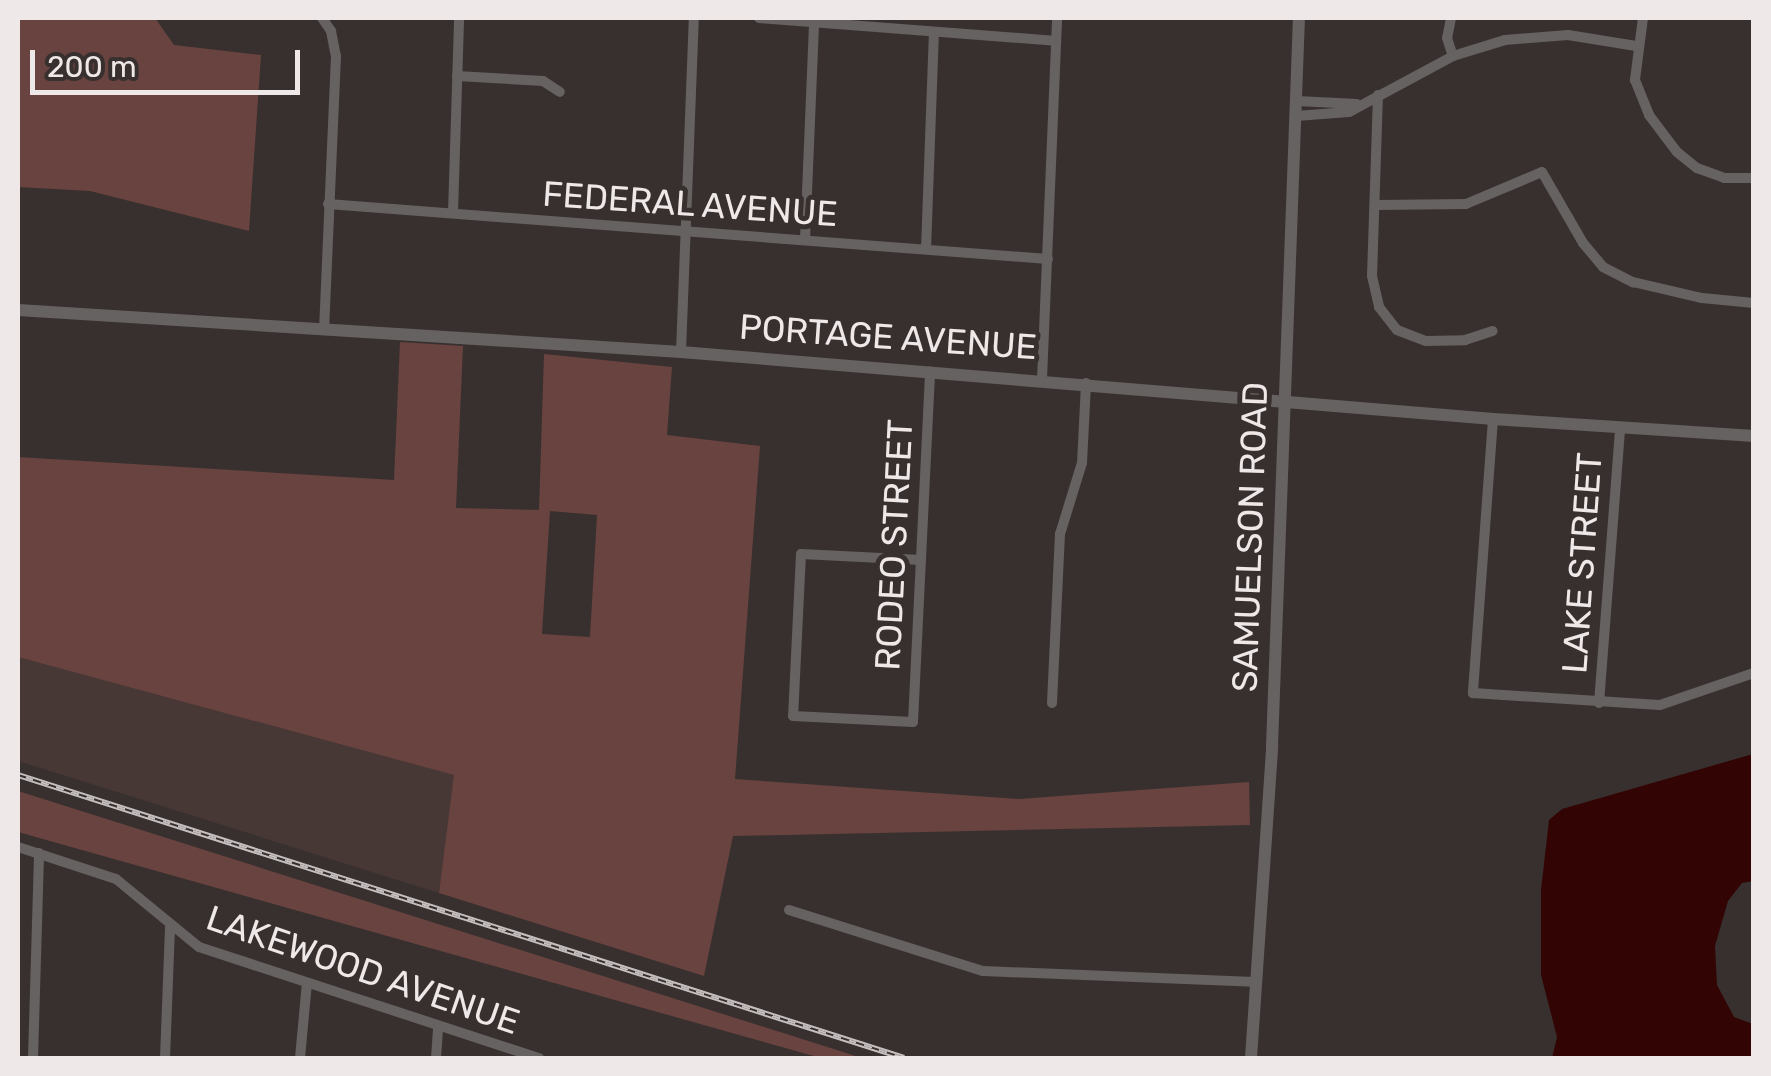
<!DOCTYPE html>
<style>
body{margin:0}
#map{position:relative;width:1771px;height:1076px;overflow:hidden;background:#38302f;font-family:Rubik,sans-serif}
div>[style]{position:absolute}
.built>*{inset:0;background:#473836}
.green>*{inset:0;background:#69433f}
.water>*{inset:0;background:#330404}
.minor>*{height:10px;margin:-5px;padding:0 5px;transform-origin:5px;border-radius:5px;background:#666261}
.tertiary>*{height:12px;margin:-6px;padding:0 6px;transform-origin:6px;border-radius:6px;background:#666261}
.rail>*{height:6px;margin-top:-3px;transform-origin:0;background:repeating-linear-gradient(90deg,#38302f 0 8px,#c5bfbf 0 16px);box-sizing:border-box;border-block:2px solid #c5bfbf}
span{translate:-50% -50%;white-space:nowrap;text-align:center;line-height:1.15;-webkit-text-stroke:10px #38302f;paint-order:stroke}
.street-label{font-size:35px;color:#eee8e8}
.frame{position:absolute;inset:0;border:20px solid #eee8e8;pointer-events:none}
.scale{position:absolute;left:30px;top:50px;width:270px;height:45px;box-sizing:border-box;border:5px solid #eee8e8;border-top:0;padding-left:12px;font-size:30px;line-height:35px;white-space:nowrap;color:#eee8e8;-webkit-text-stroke:8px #38302f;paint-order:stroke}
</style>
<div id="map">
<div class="built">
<div style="clip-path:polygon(18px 657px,455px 775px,439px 893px,18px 761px)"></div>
</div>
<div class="green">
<div style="clip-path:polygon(18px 18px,155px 18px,174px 45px,261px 55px,249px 231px,90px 191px,18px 187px)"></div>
<div style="clip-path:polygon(evenodd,400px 342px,463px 346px,456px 508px,539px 510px,544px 354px,672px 367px,667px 435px,760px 446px,735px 779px,1019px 799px,1249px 782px,1250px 825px,733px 836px,704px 976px,439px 893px,454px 775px,18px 657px,18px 457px,394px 480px,400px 342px,550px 511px,597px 515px,590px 637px,542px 634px,550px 511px)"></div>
<div style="clip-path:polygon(18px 791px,862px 1058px,821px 1058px,18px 832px)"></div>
</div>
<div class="water">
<div style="clip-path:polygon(1753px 754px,1753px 881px,1742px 883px,1728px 901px,1715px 946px,1717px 985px,1734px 1017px,1753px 1024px,1753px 1058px,1552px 1058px,1557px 1037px,1541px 975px,1541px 890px,1549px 820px,1562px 809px)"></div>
</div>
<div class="minor">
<div style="left:322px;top:18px;width:16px;rotate:55deg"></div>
<div style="left:331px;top:31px;width:25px;rotate:79deg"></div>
<div style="left:336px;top:56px;width:271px;rotate:92.5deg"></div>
<div style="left:759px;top:18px;width:298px;rotate:4.4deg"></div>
<div style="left:1451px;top:18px;width:20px;rotate:101deg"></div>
<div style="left:1447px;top:38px;width:19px;rotate:72deg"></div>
<div style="left:1643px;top:18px;width:63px;rotate:97.4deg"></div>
<div style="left:1635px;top:80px;width:38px;rotate:68deg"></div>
<div style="left:1649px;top:115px;width:46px;rotate:52.9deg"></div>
<div style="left:1677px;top:152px;width:26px;rotate:39deg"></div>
<div style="left:1697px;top:168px;width:29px;rotate:20deg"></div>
<div style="left:1724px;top:178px;width:30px"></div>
<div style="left:457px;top:76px;width:86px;rotate:3.3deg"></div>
<div style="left:543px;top:81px;width:20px;rotate:33deg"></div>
<div style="left:1378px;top:95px;width:181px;rotate:91.9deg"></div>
<div style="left:1372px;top:276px;width:32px;rotate:77deg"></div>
<div style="left:1379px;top:307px;width:29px;rotate:52deg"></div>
<div style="left:1397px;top:330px;width:31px;rotate:21deg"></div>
<div style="left:1426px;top:341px;width:39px;rotate:-1deg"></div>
<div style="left:1465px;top:340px;width:29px;rotate:-18deg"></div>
<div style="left:1297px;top:101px;width:60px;rotate:2.9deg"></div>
<div style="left:1296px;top:116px;width:53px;rotate:-4.3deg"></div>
<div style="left:1349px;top:112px;width:118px;rotate:-28.3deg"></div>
<div style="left:1453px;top:56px;width:54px;rotate:-17.1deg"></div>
<div style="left:1505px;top:40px;width:63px;rotate:-4.5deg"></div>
<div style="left:1568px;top:35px;width:69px;rotate:9.2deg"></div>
<div style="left:328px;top:204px;width:722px;rotate:4.37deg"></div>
<div style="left:1376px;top:205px;width:90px;rotate:-0.6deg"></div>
<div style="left:1466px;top:204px;width:82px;rotate:-22.8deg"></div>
<div style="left:1542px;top:172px;width:82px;rotate:60deg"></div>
<div style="left:1583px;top:243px;width:31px;rotate:50deg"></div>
<div style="left:1603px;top:267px;width:34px;rotate:27deg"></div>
<div style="left:1633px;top:282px;width:71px;rotate:13.1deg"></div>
<div style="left:1702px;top:298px;width:52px;rotate:5.5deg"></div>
<div style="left:453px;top:213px;width:195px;rotate:-88.2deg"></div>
<div style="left:805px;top:240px;width:217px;rotate:-87.6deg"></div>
<div style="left:926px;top:249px;width:217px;rotate:-87.9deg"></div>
<div style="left:681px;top:352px;width:334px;rotate:-87.8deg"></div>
<div style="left:1042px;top:379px;width:361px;rotate:-87.6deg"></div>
<div style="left:1493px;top:419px;width:275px;rotate:94.2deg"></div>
<div style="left:1473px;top:693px;width:187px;rotate:3.7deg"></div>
<div style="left:1660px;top:705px;width:99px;rotate:-18.8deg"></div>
<div style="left:921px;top:560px;width:120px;rotate:-177.1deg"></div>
<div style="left:801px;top:554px;width:162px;rotate:92.8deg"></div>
<div style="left:793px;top:716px;width:120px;rotate:2.9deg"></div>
<div style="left:913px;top:722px;width:351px;rotate:-87.2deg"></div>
<div style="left:1052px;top:703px;width:169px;rotate:-87.3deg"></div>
<div style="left:1060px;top:534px;width:74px;rotate:-72.8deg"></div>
<div style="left:1082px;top:463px;width:80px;rotate:-87.1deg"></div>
<div style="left:1599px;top:703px;width:276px;rotate:-85.6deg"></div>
<div style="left:18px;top:847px;width:103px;rotate:18.1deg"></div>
<div style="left:116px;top:879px;width:107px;rotate:39.3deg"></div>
<div style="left:199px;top:947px;width:358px;rotate:18.1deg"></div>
<div style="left:789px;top:910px;width:203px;rotate:17.5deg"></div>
<div style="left:983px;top:971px;width:271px;rotate:2.3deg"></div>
<div style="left:33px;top:1058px;width:205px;rotate:-88.3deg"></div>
<div style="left:165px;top:1058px;width:131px;rotate:-87.8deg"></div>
<div style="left:300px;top:1058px;width:75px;rotate:-84.7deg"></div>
<div style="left:436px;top:1058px;width:32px;rotate:-86deg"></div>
</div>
<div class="tertiary">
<div style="left:18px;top:310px;width:664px;rotate:3.62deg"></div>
<div style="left:681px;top:352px;width:815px;rotate:4.72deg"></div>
<div style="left:1493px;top:419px;width:262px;rotate:3.7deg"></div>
<div style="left:1251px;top:1058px;width:313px;rotate:-86.1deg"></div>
<div style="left:1272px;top:746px;width:729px;rotate:-87.88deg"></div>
</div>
<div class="rail">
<div style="left:18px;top:775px;width:930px;rotate:17.71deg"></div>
</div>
<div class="street-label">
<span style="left:690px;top:204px;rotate:4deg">FEDERAL AVENUE</span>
<span style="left:888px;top:337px;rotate:4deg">PORTAGE AVENUE</span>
<span style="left:1250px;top:537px;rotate:-88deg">SAMUELSON ROAD</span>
<span style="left:894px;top:545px;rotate:-87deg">RODEO STREET</span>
<span style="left:1582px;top:563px;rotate:-86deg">LAKE STREET</span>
<span style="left:363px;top:970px;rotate:19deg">LAKEWOOD AVENUE</span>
</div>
<div class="frame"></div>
<div class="scale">200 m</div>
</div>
